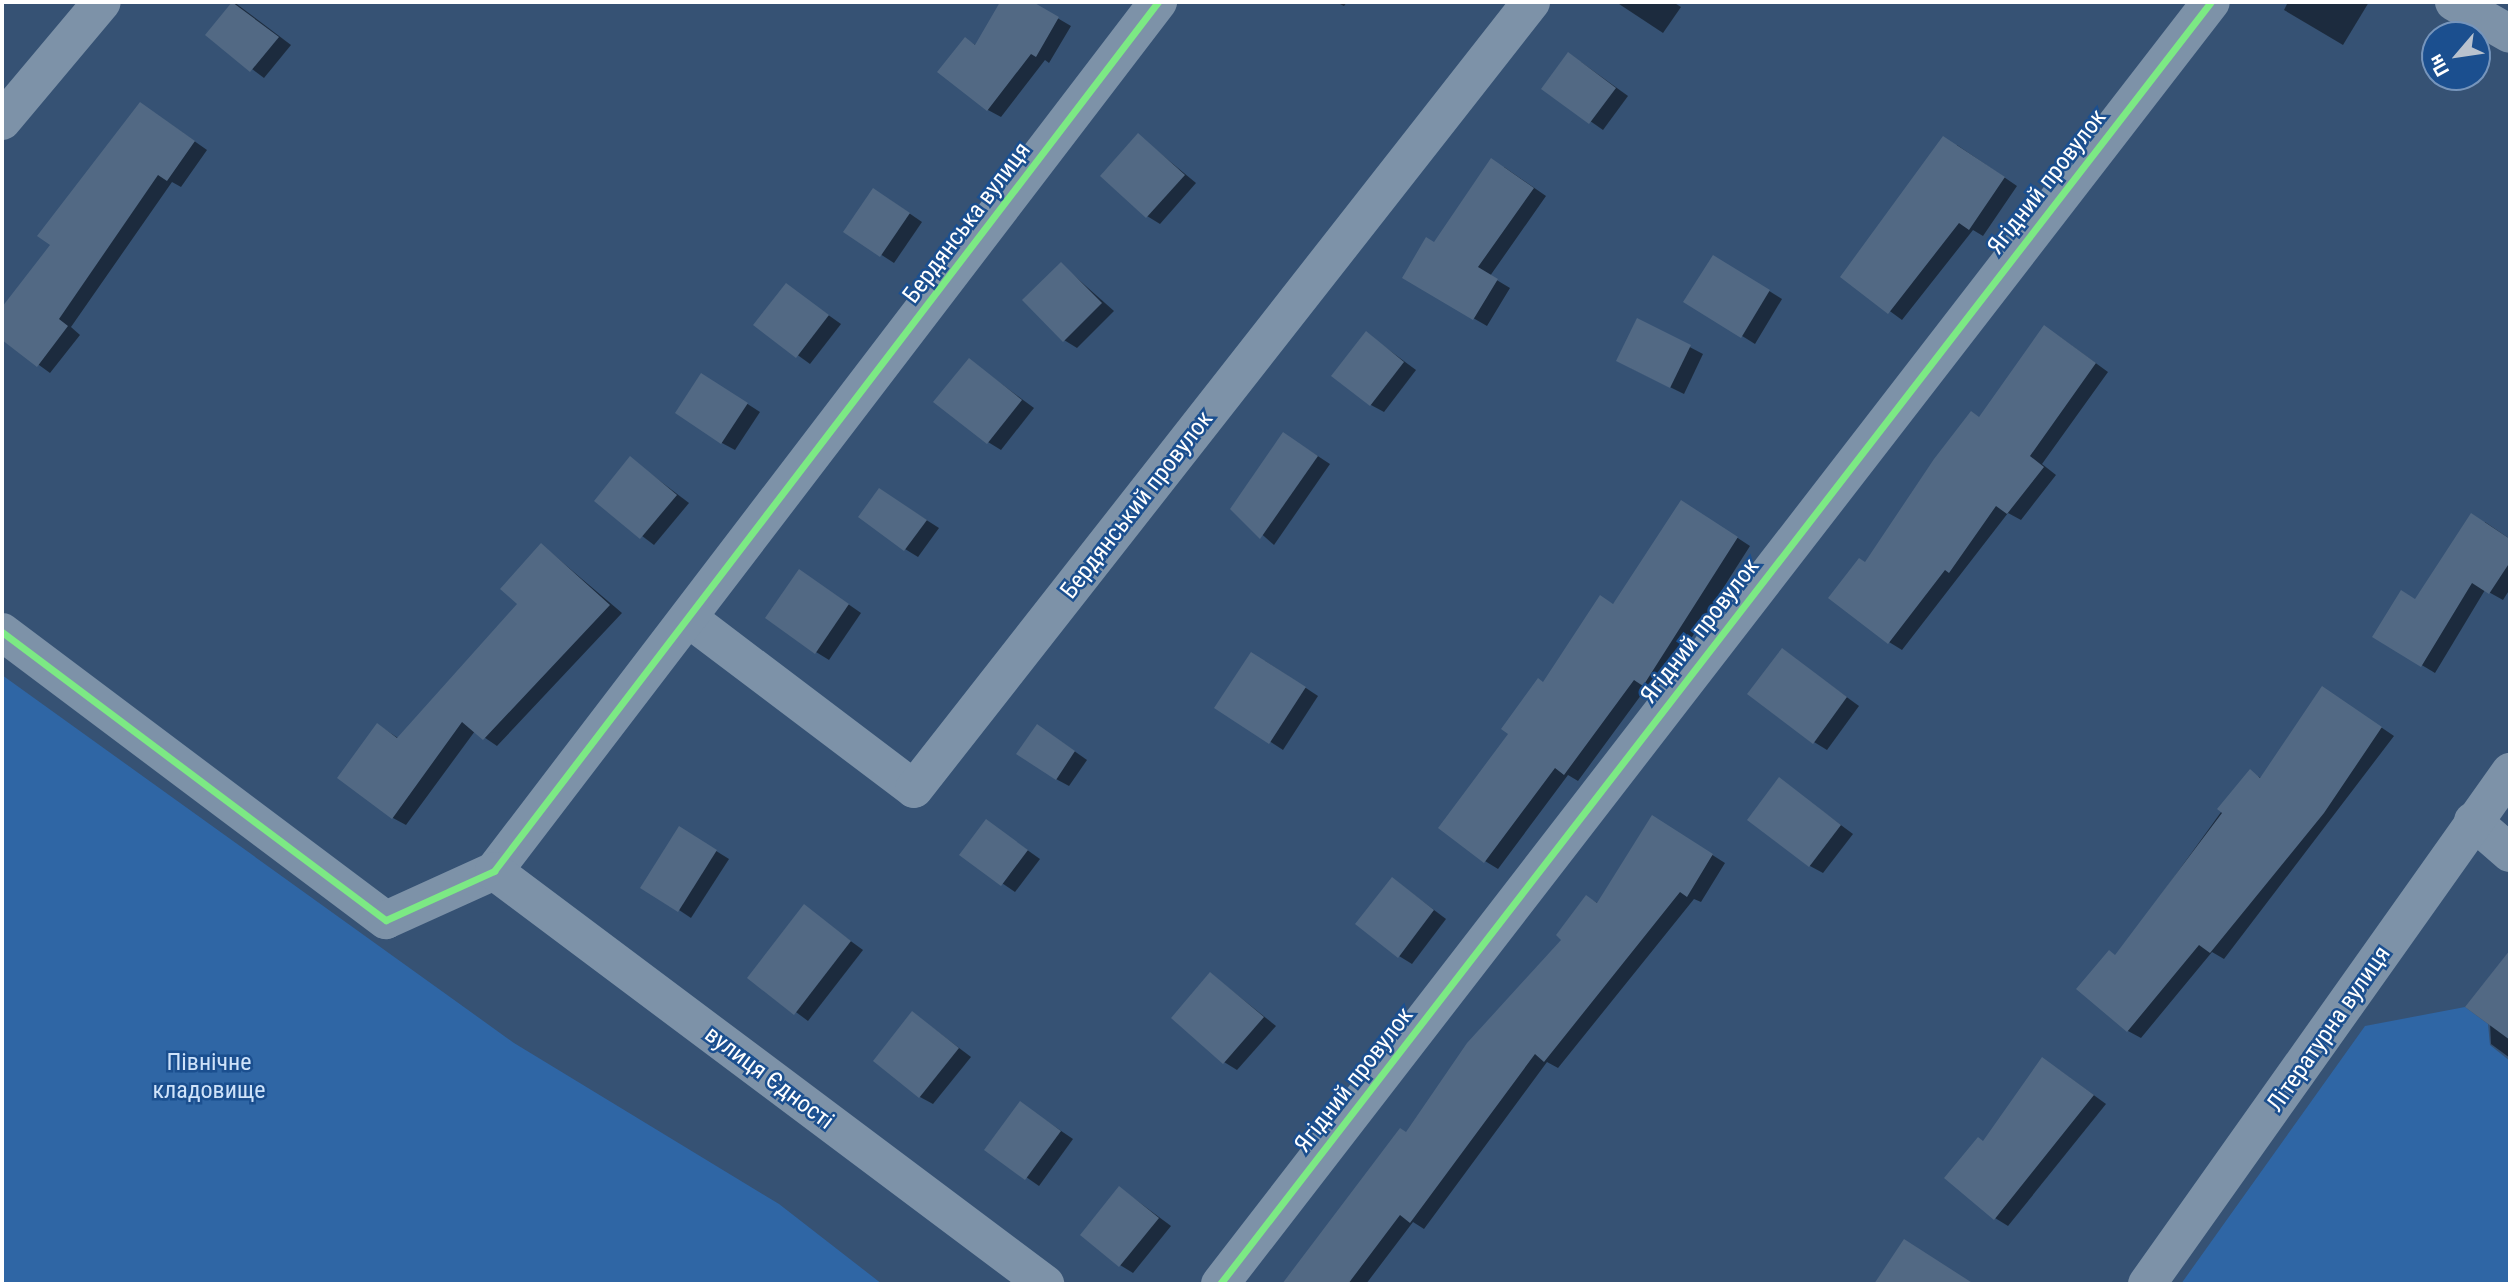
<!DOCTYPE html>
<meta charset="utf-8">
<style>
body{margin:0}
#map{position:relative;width:2512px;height:1286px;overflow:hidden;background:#365274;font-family:"Roboto Condensed",sans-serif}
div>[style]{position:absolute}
.green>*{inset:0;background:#2f66a5}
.shadow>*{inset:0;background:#0007}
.building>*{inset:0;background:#526984}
.minor>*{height:38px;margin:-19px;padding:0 19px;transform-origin:19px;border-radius:19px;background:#7d92a8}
.tertiary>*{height:38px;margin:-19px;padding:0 19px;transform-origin:19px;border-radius:19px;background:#7d92a8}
.cycleway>*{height:7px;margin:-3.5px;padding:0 3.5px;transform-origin:3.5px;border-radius:3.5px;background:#7ce984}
span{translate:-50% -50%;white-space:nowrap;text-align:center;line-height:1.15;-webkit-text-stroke:5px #1b4f8f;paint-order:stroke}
.street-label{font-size:24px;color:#fff}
.park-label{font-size:24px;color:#cfe3fa}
.frame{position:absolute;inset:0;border:4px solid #fff;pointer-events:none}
.north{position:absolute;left:2421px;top:21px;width:70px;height:70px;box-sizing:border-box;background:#1b4f8f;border:2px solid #7695bc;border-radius:50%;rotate:241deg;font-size:19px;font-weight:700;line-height:28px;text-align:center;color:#fff}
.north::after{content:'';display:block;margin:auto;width:24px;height:32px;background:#b9c2ce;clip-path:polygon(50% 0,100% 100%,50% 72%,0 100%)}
</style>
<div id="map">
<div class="green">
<div style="clip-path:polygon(2px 675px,514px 1043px,779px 1204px,882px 1284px,2px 1284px)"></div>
<div style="clip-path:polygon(2465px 1007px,2488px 1024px,2490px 1045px,2510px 1061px,2510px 1284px,2181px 1284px,2365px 1026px)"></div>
</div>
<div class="shadow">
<div style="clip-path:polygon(234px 2px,291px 45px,264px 78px,207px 35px)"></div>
<div style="clip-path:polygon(1002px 2px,1030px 2px,1071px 26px,1049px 63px,1045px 60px,1001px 117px,988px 110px,965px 39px,977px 46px)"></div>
<div style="clip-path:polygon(1336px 2px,1347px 2px,1344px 6px)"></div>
<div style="clip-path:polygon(1616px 2px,1673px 2px,1681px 7px,1663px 33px)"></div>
<div style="clip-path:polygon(2288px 2px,2369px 2px,2343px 45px,2284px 10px)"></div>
<div style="clip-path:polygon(1581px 62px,1628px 96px,1603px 130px,1543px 88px)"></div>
<div style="clip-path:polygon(153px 112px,207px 150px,181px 187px,172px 182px,71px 327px,80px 335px,50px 373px,2px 338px,2px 310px)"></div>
<div style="clip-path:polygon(1138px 135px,1196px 183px,1160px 224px,1147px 216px)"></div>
<div style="clip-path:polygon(1957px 145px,2017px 186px,1983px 236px,1973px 230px,1902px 320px,1842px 276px)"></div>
<div style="clip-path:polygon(1504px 167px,1546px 196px,1490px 276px,1510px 288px,1487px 326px,1404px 278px)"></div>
<div style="clip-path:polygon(887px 198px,922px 222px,894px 263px,846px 232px)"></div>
<div style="clip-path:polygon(1061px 264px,1114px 311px,1077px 348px,1064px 340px)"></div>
<div style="clip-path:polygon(1726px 264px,1782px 299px,1755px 344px,1686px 301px)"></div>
<div style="clip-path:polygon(786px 285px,841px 324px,810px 364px,756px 325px)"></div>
<div style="clip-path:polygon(1638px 320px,1703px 354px,1684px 394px,1631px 368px)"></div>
<div style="clip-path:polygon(1366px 333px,1416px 370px,1384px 412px,1371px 405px)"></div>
<div style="clip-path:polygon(2057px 335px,2108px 372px,2042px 464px,2056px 475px,2021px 520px,2008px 513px,1902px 650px,1889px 642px,1866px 564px)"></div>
<div style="clip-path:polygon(969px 360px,1034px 408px,1001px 450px,988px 442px)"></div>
<div style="clip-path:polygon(715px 383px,760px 412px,735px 450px,722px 443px)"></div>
<div style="clip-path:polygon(1284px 434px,1330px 464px,1274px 545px,1232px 508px)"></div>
<div style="clip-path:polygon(631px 459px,689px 503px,654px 545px,596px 501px)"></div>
<div style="clip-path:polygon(892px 498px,939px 528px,918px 557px,905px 549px)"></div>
<div style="clip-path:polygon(1695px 510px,1750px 546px,1657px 692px,1647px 687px,1578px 781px,1568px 775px,1498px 869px,1485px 861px,1511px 733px,1544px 684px)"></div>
<div style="clip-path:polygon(2485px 522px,2510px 539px,2510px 589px,2503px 600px,2485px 590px,2435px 673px,2375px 637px,2416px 601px)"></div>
<div style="clip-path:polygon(542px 545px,622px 613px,497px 746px,475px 731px,406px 825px,393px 818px,378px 725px,398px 738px,520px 604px)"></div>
<div style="clip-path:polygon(812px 579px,861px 613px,829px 660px,816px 652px)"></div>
<div style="clip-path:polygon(1782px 650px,1859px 706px,1827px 750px,1814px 742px)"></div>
<div style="clip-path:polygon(1265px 661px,1318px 696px,1283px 750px,1217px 707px)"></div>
<div style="clip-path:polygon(2335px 696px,2394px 736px,2224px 959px,2212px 952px,2141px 1038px,2128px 1031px,2117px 956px,2250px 772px,2261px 778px)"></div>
<div style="clip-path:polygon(1050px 734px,1087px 760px,1069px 786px,1056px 779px)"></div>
<div style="clip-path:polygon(1780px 780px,1853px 834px,1823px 873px,1810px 866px)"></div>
<div style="clip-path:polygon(986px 821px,1040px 859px,1015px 892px,961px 855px)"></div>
<div style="clip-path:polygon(1665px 825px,1725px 863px,1701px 902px,1694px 899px,1558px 1068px,1547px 1062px,1424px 1229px,1413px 1222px,1366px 1284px,1287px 1281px,1564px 939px,1587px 897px,1599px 904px)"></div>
<div style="clip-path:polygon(692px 836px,729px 859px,691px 918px,679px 910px)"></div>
<div style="clip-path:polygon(1393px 879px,1446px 919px,1412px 964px,1399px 956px)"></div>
<div style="clip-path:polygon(804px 907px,863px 950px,808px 1021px,750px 978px)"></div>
<div style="clip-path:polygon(2510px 953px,2510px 1058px,2491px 1044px,2490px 1023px,2467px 1006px)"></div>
<div style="clip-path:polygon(1211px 974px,1276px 1026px,1237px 1070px,1224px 1062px)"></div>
<div style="clip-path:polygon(913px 1013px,971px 1057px,933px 1104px,920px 1097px)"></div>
<div style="clip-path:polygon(2055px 1067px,2106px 1104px,2008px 1226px,1995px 1218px)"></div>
<div style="clip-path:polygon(1020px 1103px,1073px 1139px,1039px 1186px,987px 1150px)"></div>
<div style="clip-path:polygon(1120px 1188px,1171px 1226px,1133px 1273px,1120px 1265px)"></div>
</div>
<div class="building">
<div style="clip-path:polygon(232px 2px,279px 37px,250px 72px,205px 35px)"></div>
<div style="clip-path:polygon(1000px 2px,1033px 2px,1059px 17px,1036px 57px,1031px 54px,987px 111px,937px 72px,965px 37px,975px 45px)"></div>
<div style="clip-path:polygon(1568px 52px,1616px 88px,1589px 124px,1541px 89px)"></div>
<div style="clip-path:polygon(140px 102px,195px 141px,167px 181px,158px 175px,59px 319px,68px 326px,37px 367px,2px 340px,2px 307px,50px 245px,37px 236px)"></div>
<div style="clip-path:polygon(1138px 133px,1185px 175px,1146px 218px,1100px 176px)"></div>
<div style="clip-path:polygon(1943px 136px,2005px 177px,1969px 230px,1959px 223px,1888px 314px,1840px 277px)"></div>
<div style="clip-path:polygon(1491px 158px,1534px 188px,1478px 267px,1498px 279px,1473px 320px,1402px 278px,1426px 237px,1434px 242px)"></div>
<div style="clip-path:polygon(873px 188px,910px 213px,880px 257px,843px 232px)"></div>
<div style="clip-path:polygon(1713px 255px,1770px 290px,1741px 338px,1683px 302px)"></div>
<div style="clip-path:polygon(1061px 262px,1102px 303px,1063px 342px,1022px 300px)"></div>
<div style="clip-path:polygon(786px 283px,829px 315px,796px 358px,753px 325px)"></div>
<div style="clip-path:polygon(1637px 318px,1691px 345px,1670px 388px,1616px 361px)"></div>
<div style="clip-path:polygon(2044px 325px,2096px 363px,2030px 456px,2044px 467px,2007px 514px,1996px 506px,1949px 573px,1945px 570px,1888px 644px,1828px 598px,1859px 558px,1865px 562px,1934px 459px,1971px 411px,1979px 417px)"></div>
<div style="clip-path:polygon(1366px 331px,1404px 362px,1370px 406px,1331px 376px)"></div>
<div style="clip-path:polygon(969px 358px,1022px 400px,987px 444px,933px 402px)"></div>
<div style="clip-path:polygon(701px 373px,748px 403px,721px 444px,675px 413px)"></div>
<div style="clip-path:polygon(1283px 432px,1318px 456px,1260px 539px,1230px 509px)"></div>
<div style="clip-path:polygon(630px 456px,677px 495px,640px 539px,594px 501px)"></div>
<div style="clip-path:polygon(879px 488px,927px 520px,904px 551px,858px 517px)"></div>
<div style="clip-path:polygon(1681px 500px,1738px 537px,1643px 686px,1634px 680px,1564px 775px,1555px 768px,1484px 863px,1438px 828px,1508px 734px,1501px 729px,1538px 678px,1543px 682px,1600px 595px,1613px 604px)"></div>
<div style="clip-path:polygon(2471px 513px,2510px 539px,2510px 562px,2489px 594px,2472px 583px,2421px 667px,2372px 637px,2401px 590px,2415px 599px)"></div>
<div style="clip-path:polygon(541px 543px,610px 605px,483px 740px,462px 722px,392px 819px,337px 778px,377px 723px,397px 738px,517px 604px,500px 589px)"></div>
<div style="clip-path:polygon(799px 569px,849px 604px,815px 654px,765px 618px)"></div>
<div style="clip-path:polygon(1782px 648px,1847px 697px,1813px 744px,1747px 694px)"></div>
<div style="clip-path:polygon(1251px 652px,1306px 687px,1269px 744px,1214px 708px)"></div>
<div style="clip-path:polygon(2322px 686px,2382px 727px,2324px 813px,2210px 953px,2199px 945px,2127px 1032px,2076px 989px,2109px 950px,2115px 955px,2222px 813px,2217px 809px,2250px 769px,2260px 778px)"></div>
<div style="clip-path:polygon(1037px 724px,1075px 751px,1056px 780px,1016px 754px)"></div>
<div style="clip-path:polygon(1779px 777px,1841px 825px,1809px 867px,1747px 820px)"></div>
<div style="clip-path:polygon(1652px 815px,1713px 854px,1687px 897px,1680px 892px,1544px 1062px,1535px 1054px,1410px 1223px,1400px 1215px,1348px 1284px,1282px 1284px,1400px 1128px,1406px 1132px,1467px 1043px,1561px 940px,1556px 935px,1586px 895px,1597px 903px)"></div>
<div style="clip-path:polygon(986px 819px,1028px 850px,1001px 886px,959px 855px)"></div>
<div style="clip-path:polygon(679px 826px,717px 850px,678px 912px,640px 888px)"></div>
<div style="clip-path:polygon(1392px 877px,1434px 910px,1398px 958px,1355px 924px)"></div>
<div style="clip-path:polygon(804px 904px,851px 941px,794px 1015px,747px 978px)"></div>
<div style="clip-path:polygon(2510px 950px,2510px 1040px,2465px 1007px)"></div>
<div style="clip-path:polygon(1210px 972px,1264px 1017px,1223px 1064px,1171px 1018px)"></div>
<div style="clip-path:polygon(912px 1011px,959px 1048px,919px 1098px,873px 1061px)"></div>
<div style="clip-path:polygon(2042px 1057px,2094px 1095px,1994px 1220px,1944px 1178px,1978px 1137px,1983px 1141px)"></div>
<div style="clip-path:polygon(1020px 1101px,1061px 1131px,1025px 1180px,984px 1150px)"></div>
<div style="clip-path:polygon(1119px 1186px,1159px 1218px,1119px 1267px,1080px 1235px)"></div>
<div style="clip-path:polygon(1904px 1239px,1974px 1284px,1874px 1284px)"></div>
</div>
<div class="minor">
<div style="left:2454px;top:2px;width:64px;rotate:29.7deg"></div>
<div style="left:2px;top:121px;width:155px;rotate:-50deg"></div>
<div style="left:692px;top:621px;width:278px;rotate:37.1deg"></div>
<div style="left:914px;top:789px;width:1000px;rotate:-51.9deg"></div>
<div style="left:2px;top:632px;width:480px;rotate:36.9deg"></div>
<div style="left:386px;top:920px;width:119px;rotate:-24.4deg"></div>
<div style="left:494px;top:871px;width:1094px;rotate:-52.62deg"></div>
<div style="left:2473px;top:821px;width:49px;rotate:40.9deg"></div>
<div style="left:494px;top:871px;width:689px;rotate:36.85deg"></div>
<div style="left:1220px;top:1284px;width:1620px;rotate:-52.3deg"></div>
</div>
<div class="tertiary">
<div style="left:2147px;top:1284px;width:628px;rotate:-54.66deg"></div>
</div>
<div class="cycleway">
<div style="left:2px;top:632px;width:480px;rotate:36.9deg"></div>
<div style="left:386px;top:920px;width:119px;rotate:-24.4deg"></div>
<div style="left:494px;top:871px;width:1094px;rotate:-52.62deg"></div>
<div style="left:1220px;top:1284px;width:1620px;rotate:-52.3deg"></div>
</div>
<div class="street-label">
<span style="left:2047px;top:182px;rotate:-52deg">Ягідний провулок</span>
<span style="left:967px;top:223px;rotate:-53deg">Бердянська вулиця</span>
<span style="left:1137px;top:505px;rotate:-52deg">Бердянський провулок</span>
<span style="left:1700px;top:631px;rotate:-52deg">Ягідний провулок</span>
<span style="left:2329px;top:1029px;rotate:-55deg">Літературна вулиця</span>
<span style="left:769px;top:1078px;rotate:37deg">вулиця Єдності</span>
<span style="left:1354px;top:1080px;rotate:-52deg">Ягідний провулок</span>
</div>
<div class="park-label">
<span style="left:209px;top:1077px">Північне<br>кладовище</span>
</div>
<div class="frame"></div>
<div class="north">Пн</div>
</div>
